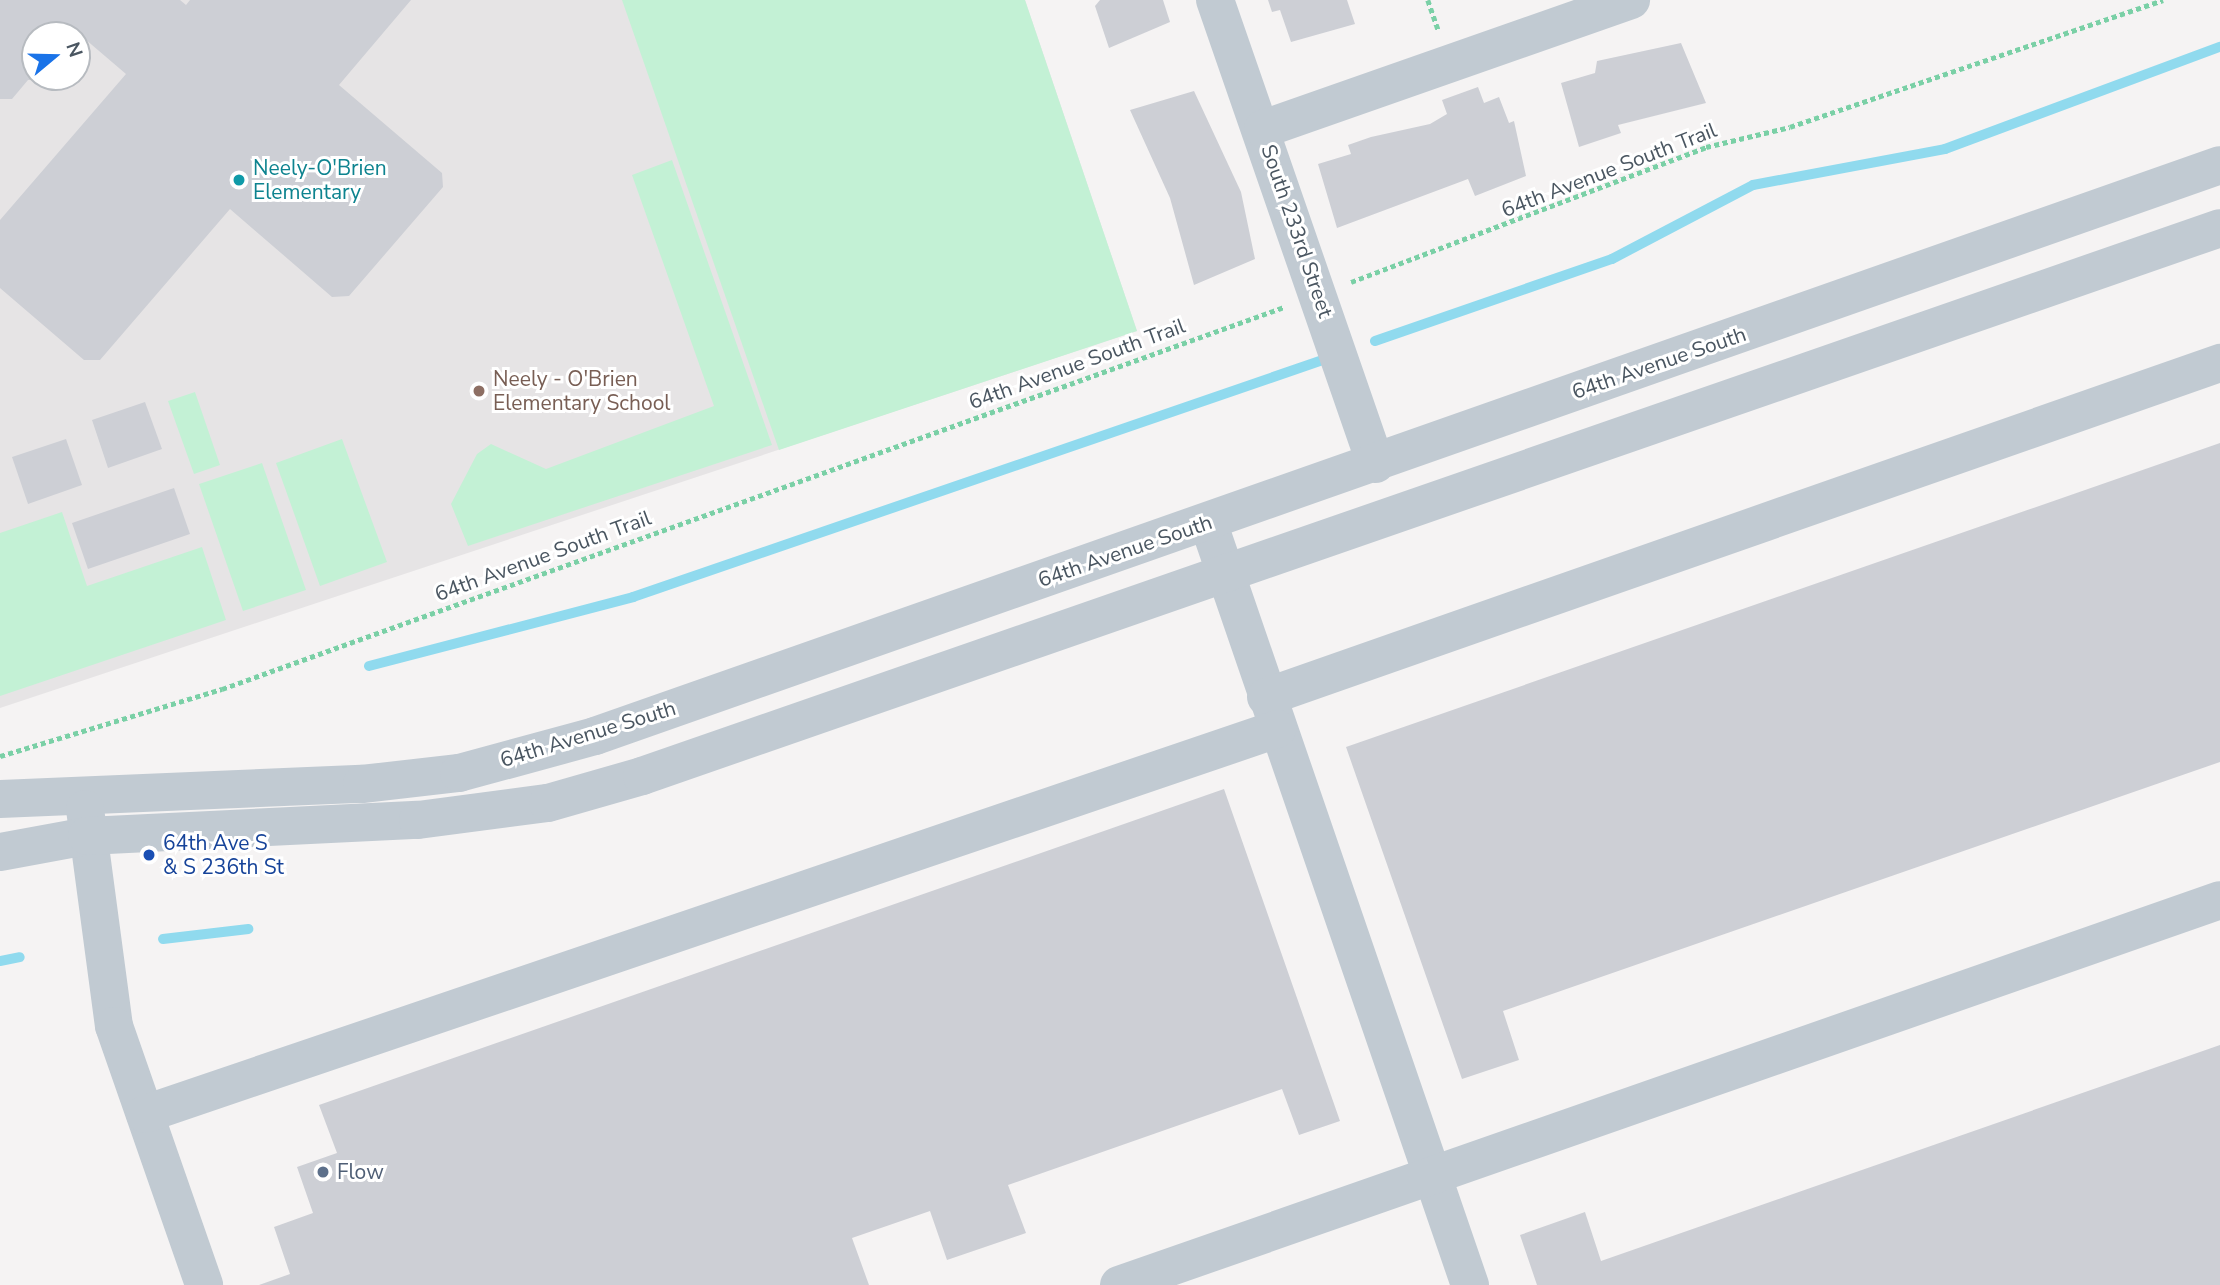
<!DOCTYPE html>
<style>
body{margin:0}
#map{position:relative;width:2220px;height:1285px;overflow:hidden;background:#f5f3f3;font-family:"Nunito Sans",sans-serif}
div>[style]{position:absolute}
.education>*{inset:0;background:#e6e4e5}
.green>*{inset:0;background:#c3f1d5}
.stream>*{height:10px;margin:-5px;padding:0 5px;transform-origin:5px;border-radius:5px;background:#90daee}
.building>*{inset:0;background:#cdcfd5}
.path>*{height:4.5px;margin-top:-2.25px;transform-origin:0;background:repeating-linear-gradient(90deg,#7ad0a6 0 5px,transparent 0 8.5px)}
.minor>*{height:38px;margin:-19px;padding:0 19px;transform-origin:19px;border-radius:19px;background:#c1cad2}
.dots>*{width:19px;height:19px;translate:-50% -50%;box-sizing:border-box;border:4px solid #fff;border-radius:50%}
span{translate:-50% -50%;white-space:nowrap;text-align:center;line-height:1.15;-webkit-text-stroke:6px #fff;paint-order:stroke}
.culture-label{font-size:21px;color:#0d838f}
.left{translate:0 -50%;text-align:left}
.street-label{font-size:21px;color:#4a5661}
.education-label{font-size:21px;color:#785e54}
.transit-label{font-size:21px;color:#164399}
.service-label{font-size:21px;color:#4e5e75}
.north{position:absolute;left:21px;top:21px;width:70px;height:70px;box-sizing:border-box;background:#fff;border:2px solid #b7bbc0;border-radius:50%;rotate:71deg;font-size:19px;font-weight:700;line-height:28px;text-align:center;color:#4a5661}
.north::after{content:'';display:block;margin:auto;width:24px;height:32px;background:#1a73e8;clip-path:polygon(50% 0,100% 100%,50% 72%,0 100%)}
</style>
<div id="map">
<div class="education">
<div style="clip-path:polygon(evenodd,0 0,1025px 0,1137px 331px,0 708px,0 0,35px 35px,77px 35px,77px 77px,35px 77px,35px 35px)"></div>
</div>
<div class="green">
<div style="clip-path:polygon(622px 0,1025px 0,1137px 331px,779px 450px)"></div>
<div style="clip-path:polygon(672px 160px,772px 445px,468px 546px,451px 504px,477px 454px,491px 444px,546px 469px,714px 406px,632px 175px)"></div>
<div style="clip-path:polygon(195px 392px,220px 465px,194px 474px,168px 401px)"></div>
<div style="clip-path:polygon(342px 439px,387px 562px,320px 586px,276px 463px)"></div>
<div style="clip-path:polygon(262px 463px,306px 590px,243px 611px,199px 484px)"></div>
<div style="clip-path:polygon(62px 512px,87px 586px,202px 547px,226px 620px,0 696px,0 533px)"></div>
</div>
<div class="stream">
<div style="left:1375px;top:341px;width:251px;rotate:-19.1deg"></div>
<div style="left:1612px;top:259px;width:159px;rotate:-27.7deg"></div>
<div style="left:1753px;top:185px;width:195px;rotate:-10.6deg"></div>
<div style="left:1945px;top:149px;width:293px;rotate:-20.4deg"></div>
<div style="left:369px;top:666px;width:273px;rotate:-14.6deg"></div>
<div style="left:633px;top:597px;width:730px;rotate:-18.96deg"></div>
<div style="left:163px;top:939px;width:86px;rotate:-6.7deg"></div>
<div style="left:0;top:961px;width:20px;rotate:-11deg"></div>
</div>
<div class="building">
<div style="clip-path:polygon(0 0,180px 0,186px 5px,190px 0,411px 0,339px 85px,442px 173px,443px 187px,349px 296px,332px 297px,230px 209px,100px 360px,84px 360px,0 288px,0 220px,126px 74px,85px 39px,77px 48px,77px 35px,35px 35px,35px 77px,45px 79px,28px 80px,12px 99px,0 99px)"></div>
<div style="clip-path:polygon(1100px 0,1163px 0,1170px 22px,1109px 48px,1095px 6px)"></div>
<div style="clip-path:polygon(1268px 0,1347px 0,1355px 24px,1291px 42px,1280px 10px,1272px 12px)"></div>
<div style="clip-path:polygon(1681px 43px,1706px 103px,1618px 125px,1621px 133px,1579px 147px,1561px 83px,1595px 73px,1597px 61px)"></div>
<div style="clip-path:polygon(1478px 87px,1484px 103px,1499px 97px,1509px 123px,1514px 121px,1526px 176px,1475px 196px,1468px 179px,1337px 228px,1318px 164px,1351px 154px,1348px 145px,1371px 137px,1430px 124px,1447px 114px,1442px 100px)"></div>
<div style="clip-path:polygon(1194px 91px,1241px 192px,1255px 259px,1194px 285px,1170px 198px,1130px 110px)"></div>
<div style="clip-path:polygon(145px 402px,162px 449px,108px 468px,92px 420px)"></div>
<div style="clip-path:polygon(66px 439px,82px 485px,28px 504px,12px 457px)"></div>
<div style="clip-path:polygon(2220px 443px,2220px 762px,1503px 1011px,1519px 1060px,1462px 1079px,1346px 747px)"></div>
<div style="clip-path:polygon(174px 488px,190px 534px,88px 569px,72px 523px)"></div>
<div style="clip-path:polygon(1224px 789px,1340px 1121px,1299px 1135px,1282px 1089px,1008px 1185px,1026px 1233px,947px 1260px,930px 1211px,852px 1238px,869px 1285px,259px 1285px,290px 1274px,274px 1227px,313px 1213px,297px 1167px,337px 1153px,319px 1105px)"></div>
<div style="clip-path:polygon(2220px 1045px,2220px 1285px,1537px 1285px,1520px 1235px,1585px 1212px,1601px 1261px)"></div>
</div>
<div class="path">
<div style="left:1428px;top:0;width:31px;rotate:71deg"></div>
<div style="left:1351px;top:282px;width:380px;rotate:-20.8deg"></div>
<div style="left:1706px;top:147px;width:86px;rotate:-13.4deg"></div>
<div style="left:1790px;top:127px;width:394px;rotate:-18.8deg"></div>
<div style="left:0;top:756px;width:232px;rotate:-16.8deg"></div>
<div style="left:222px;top:689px;width:1129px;rotate:-19.78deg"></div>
</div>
<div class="minor">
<div style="left:1215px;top:0;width:491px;rotate:70.9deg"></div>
<div style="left:1263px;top:129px;width:390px;rotate:-19.3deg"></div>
<div style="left:1208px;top:522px;width:807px;rotate:71.05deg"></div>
<div style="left:1266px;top:697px;width:1011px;rotate:-19.3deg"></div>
<div style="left:0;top:799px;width:362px;rotate:-2.4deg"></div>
<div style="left:362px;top:784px;width:98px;rotate:-6.5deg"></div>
<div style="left:459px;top:773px;width:141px;rotate:-15.2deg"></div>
<div style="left:595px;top:736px;width:1722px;rotate:-19.36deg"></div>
<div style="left:85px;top:809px;width:219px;rotate:82.4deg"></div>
<div style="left:114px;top:1026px;width:274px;rotate:70.8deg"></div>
<div style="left:0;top:852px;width:88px;rotate:-10.4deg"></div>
<div style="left:87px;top:836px;width:331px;rotate:-2.8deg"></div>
<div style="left:418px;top:820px;width:131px;rotate:-7.5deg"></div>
<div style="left:548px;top:803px;width:98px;rotate:-16deg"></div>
<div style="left:642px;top:776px;width:1670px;rotate:-19.15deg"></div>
<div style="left:145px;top:1114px;width:1196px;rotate:-18.78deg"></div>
<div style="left:1119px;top:1285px;width:1166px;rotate:-19.27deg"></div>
</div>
<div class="dots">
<div style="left:239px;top:180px;background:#0f9aa8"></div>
<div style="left:479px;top:391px;background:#8d6e63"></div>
<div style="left:149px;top:855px;background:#1a4fb4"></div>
<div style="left:323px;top:1172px;background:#5c6f8a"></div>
</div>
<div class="culture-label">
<span class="left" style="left:253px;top:180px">Neely-O'Brien<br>Elementary</span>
</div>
<div class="street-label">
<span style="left:1609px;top:170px;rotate:-21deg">64th Avenue South Trail</span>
<span style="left:1297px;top:231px;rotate:71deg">South 233rd Street</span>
<span style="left:1659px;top:363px;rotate:-19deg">64th Avenue South</span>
<span style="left:1077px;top:364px;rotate:-20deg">64th Avenue South Trail</span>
<span style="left:1125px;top:551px;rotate:-19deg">64th Avenue South</span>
<span style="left:543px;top:556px;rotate:-20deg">64th Avenue South Trail</span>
<span style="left:588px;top:734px;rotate:-17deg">64th Avenue South</span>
</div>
<div class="education-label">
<span class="left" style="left:493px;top:391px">Neely - O'Brien<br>Elementary School</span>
</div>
<div class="transit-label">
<span class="left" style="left:163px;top:855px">64th Ave S<br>&amp; S 236th St</span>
</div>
<div class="service-label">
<span class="left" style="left:337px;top:1172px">Flow</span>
</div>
<div class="north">N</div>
</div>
